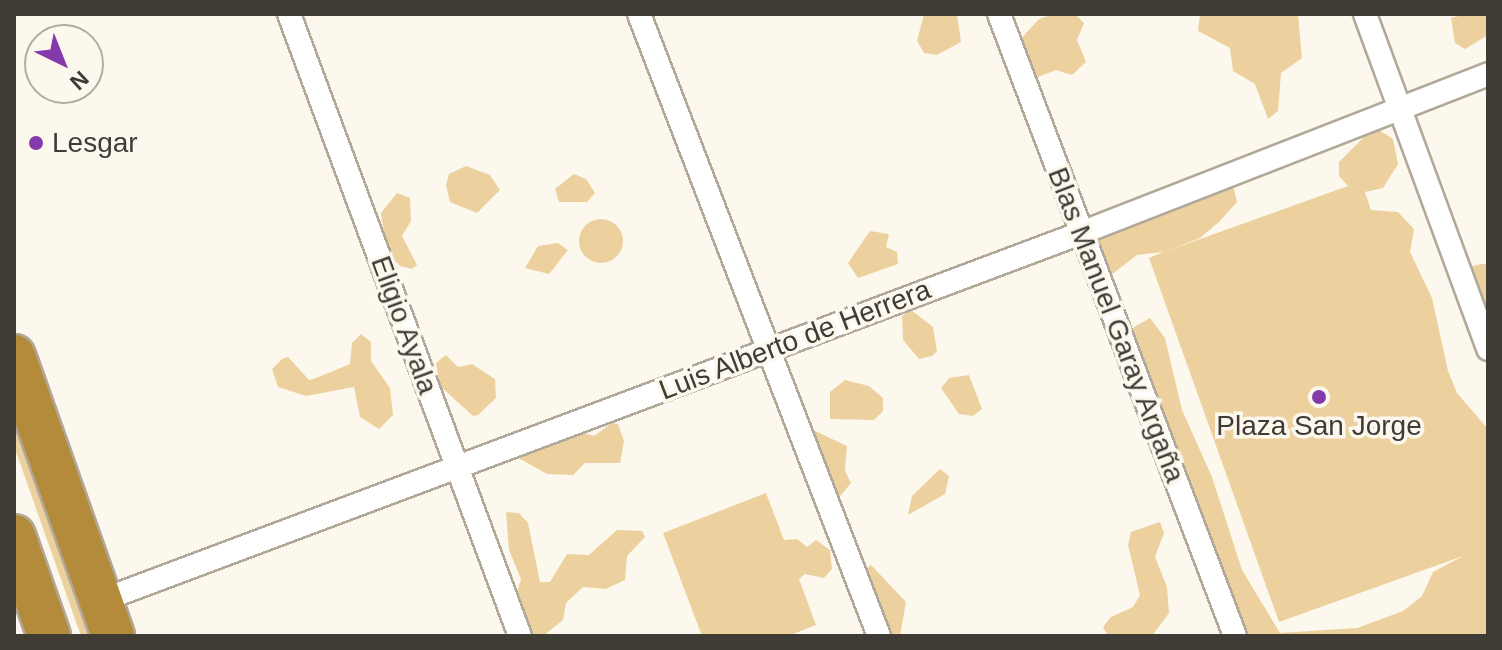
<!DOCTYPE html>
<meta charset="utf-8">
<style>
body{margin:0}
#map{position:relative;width:1502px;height:650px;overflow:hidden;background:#fdf8ee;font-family:Arial,sans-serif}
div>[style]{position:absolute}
.green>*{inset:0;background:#ecd19f}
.round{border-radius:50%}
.roads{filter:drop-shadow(2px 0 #b1a899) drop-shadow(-2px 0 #b1a899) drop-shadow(0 2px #b1a899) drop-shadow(0 -2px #b1a899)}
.street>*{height:22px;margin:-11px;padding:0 11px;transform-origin:11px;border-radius:11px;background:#fff}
.highway>*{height:42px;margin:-21px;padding:0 21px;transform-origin:21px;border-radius:21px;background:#b38b3a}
.dots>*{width:22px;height:22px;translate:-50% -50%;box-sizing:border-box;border:4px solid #fdf8ee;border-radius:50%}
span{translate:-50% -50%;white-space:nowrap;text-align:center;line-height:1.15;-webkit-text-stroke:7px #fdf8ee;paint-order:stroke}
.poi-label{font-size:28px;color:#3f3b35}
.left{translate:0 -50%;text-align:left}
.street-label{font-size:28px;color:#3f3b35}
.frame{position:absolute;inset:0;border:16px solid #3f3b35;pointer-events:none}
.north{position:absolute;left:24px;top:24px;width:80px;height:80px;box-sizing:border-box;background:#fdf8ee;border:2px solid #b1aca4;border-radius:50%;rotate:137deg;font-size:22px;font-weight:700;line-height:32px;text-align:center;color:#3f3b35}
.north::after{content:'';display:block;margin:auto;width:28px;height:36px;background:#853aac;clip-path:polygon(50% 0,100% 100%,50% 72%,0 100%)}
</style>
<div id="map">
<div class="green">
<div style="clip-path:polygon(924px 14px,957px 14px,961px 42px,937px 55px,924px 53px,917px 41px)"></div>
<div style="clip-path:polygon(1054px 14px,1075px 14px,1084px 23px,1077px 40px,1086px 62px,1072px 75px,1056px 70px,1033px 79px,1017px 43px,1039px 19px)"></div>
<div style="clip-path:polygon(1200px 14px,1298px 14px,1302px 58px,1281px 73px,1278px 111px,1268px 119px,1255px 84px,1233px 71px,1230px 48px,1198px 31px)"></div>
<div style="clip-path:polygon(1466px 14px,1488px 14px,1488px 35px,1465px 49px,1455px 43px,1451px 18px)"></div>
<div style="clip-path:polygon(1374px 127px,1393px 139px,1398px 164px,1383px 188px,1365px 192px,1371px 210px,1398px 212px,1414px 229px,1410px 252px,1432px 298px,1448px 371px,1457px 393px,1488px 429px,1488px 636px,1238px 636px,1129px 330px,1150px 318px,1165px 338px,1182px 410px,1212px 477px,1242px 570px,1280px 633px,1357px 628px,1403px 611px,1422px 596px,1433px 572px,1463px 556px,1279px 622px,1149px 258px,1163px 252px,1137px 255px,1098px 285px,1081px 268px,1090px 243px,1133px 202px,1182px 206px,1223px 179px,1234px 189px,1237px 202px,1220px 221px,1200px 238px,1164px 252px,1348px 186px,1339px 176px,1339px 162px)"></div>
<div style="clip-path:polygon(466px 166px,490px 175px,500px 190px,477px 213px,450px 202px,446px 185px,449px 174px)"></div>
<div style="clip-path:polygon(574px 174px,586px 179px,595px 193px,587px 202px,559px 202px,555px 189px)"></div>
<div style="clip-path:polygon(397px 193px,410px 198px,411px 221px,402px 236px,417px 265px,412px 269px,400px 266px,386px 251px,381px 213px)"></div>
<div class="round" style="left:579px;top:219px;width:44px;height:44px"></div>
<div style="clip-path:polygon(870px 231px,889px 234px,886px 247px,897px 252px,898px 264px,858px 278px,848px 263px)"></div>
<div style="clip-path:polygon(558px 243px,568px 250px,549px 274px,525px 268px,538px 246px)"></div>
<div style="clip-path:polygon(1481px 264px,1488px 264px,1488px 371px,1469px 267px)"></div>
<div style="clip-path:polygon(911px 310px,933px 327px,937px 351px,932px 356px,919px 359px,903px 340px,902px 316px)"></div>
<div style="clip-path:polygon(361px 334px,371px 342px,371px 361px,390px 388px,393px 415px,379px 429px,360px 417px,354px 387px,306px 396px,278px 387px,272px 369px,282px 359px,288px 357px,309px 380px,316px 378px,350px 364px,352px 343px)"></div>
<div style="clip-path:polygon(446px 355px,458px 367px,472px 364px,495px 379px,496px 398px,478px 415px,473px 416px,440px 386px,436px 363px)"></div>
<div style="clip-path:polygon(969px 375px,982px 409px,973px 416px,959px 414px,941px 388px,949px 378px)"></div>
<div style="clip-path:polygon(845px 380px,869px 386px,883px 398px,883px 411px,874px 420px,830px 419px,830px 392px)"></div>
<div style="clip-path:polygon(14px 422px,90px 636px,81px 636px,14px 446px)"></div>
<div style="clip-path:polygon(612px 423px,618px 424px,624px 441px,620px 463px,585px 463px,573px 475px,547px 474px,520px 459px,520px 452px,570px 429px,594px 436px)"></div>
<div style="clip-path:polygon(813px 430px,847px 446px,845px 471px,851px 483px,836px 501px)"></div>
<div style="clip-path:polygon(940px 469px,949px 476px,945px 494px,908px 515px,912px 496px)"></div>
<div style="clip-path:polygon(766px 493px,784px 540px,797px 539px,807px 547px,816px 540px,830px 550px,832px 569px,824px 578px,805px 574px,799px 579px,816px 625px,788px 636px,702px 636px,663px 533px)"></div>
<div style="clip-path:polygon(506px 512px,519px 513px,528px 523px,540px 582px,550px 582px,567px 554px,589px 555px,617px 530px,642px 531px,645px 537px,627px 556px,625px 580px,606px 589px,583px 587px,566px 603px,563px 620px,543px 636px,534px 636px,514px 603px,521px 579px,509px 550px)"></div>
<div style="clip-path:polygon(1160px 522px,1164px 533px,1155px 557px,1167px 587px,1169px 613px,1152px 636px,1108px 636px,1103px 627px,1111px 617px,1133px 607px,1140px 595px,1128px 545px,1131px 532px)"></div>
<div style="clip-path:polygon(871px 565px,906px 602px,900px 636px,878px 636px,857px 576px)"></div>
</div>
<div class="roads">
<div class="street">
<div style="left:289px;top:14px;width:664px;rotate:69.63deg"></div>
<div style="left:639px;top:14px;width:667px;rotate:68.9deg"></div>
<div style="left:999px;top:14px;width:665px;rotate:69.22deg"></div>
<div style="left:1365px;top:14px;width:357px;rotate:69.8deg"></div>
<div style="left:100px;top:601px;width:1048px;rotate:-20.56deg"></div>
<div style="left:1081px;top:233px;width:437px;rotate:-21.3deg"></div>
</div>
<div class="highway">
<div style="left:14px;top:356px;width:297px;rotate:70.5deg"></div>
<div style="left:14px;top:536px;width:106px;rotate:70.7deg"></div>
</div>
</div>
<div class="dots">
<div style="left:36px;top:143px;background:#853aac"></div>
<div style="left:1319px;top:397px;background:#853aac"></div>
</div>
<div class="poi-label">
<span class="left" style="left:52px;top:143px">Lesgar</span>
<span style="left:1319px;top:426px">Plaza San Jorge</span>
</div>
<div class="street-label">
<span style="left:404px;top:325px;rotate:70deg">Eligio Ayala</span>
<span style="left:1116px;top:325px;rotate:69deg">Blas Manuel Garay Argaña</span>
<span style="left:795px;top:340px;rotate:-21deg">Luis Alberto de Herrera</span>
</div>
<div class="frame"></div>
<div class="north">N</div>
</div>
